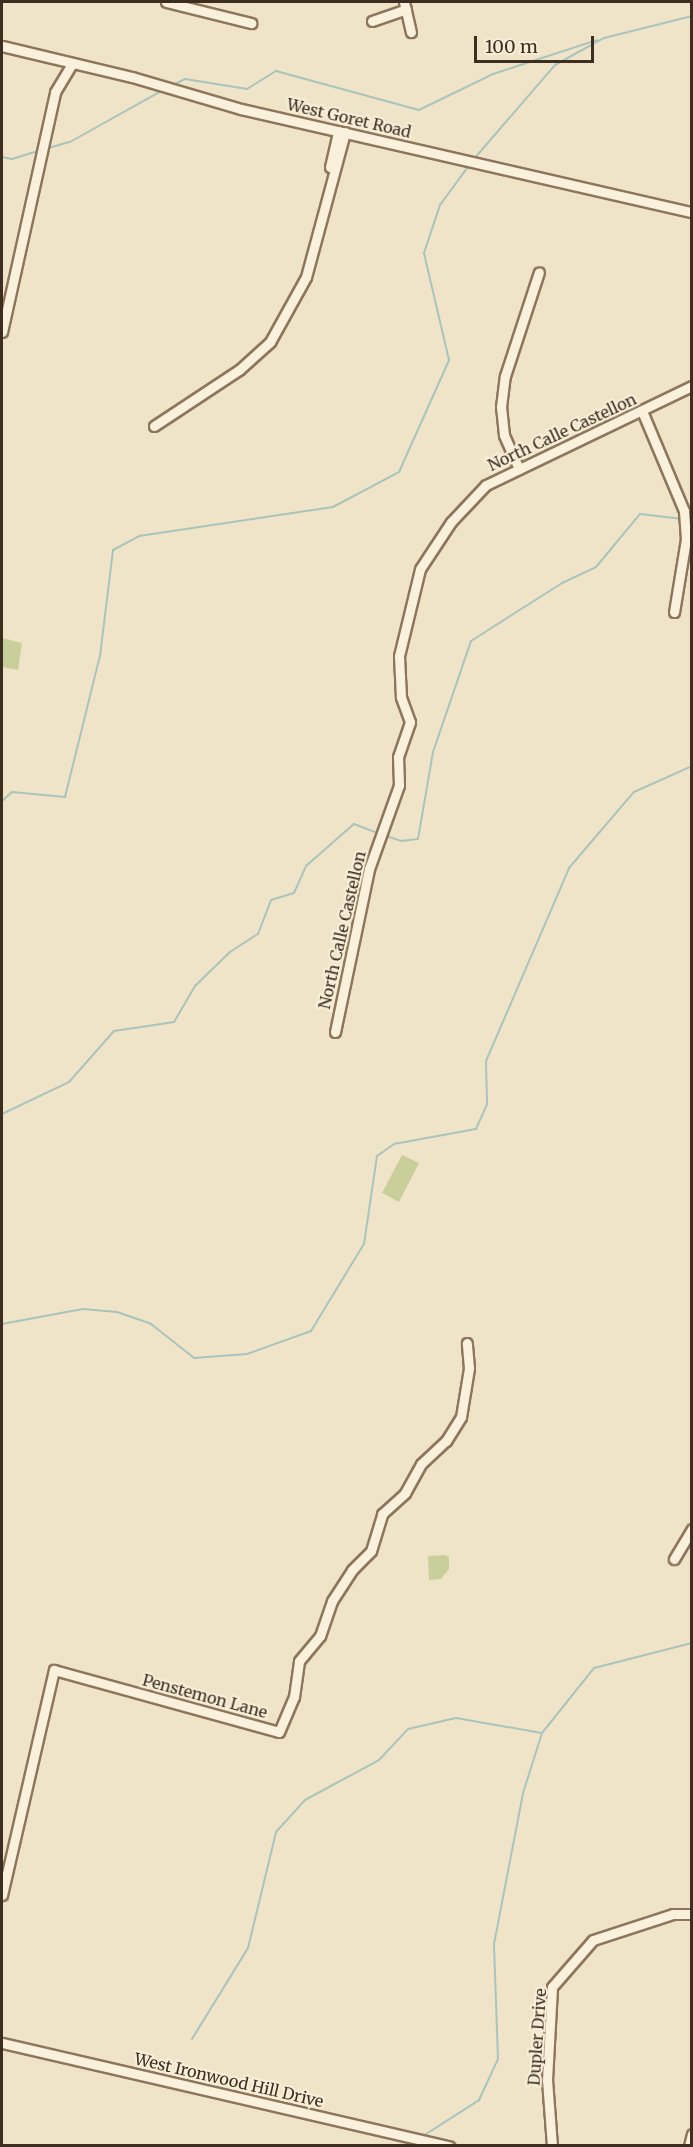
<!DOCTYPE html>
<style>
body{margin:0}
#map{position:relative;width:693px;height:2147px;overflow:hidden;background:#f0e4c8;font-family:Merriweather,serif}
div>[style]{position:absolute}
.green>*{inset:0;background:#c9cf9b}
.stream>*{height:2px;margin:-1px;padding:0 1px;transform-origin:1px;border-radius:1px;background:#a9c4bc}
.roads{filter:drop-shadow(2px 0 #8d765c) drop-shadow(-2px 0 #8d765c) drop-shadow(0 2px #8d765c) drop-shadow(0 -2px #8d765c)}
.minor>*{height:9px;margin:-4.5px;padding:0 4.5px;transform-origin:4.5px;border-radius:4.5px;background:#faf1dc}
span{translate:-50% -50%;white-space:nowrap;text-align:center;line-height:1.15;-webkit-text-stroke:4.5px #f7eed8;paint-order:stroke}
.street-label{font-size:16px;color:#3d2e20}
.frame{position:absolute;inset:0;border:3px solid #3d2e20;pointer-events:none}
.scale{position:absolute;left:474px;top:36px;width:120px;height:27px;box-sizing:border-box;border:3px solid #3d2e20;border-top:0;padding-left:8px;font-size:18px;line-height:21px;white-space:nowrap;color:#3d2e20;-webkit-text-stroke:4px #f7eed8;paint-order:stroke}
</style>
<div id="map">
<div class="green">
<div style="clip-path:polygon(2px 638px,22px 643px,18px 670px,2px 667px)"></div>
<div style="clip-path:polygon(402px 1155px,419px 1163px,399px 1202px,382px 1193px)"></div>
<div style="clip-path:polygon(445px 1555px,449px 1557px,449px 1569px,441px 1579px,429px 1580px,428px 1556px)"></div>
</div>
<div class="stream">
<div style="left:173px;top:85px;width:13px;rotate:-27deg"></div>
<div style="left:185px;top:79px;width:63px;rotate:9.2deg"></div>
<div style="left:247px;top:89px;width:34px;rotate:-32deg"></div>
<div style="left:276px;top:71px;width:148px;rotate:15.3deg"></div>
<div style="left:419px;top:110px;width:82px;rotate:-25.9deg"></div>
<div style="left:493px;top:74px;width:109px;rotate:-18.1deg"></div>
<div style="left:45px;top:149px;width:26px;rotate:-16deg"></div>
<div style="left:70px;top:142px;width:107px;rotate:-29.2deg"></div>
<div style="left:2px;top:157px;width:10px;rotate:11deg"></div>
<div style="left:12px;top:159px;width:28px;rotate:-17deg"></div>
<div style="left:473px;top:160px;width:125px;rotate:-49.2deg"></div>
<div style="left:555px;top:65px;width:56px;rotate:-28.9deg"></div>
<div style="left:604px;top:38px;width:91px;rotate:-14deg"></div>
<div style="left:2px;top:801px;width:13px;rotate:-42deg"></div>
<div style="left:12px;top:792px;width:53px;rotate:5.4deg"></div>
<div style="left:65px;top:797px;width:145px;rotate:-76.1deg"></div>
<div style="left:100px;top:656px;width:107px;rotate:-83deg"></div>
<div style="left:113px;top:550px;width:30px;rotate:-28deg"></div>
<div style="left:139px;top:536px;width:196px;rotate:-8.5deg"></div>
<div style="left:333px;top:507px;width:75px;rotate:-27.9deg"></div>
<div style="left:399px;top:472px;width:123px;rotate:-65.9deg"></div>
<div style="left:449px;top:360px;width:110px;rotate:-103.2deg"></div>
<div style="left:424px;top:253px;width:51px;rotate:-71.6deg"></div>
<div style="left:440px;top:205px;width:51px;rotate:-53.8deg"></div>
<div style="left:383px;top:835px;width:19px;rotate:18deg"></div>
<div style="left:401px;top:841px;width:17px;rotate:-7deg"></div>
<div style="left:418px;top:839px;width:88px;rotate:-80.2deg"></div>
<div style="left:433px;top:752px;width:117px;rotate:-71.1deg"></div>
<div style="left:471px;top:641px;width:108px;rotate:-32.5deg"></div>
<div style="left:562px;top:583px;width:38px;rotate:-25deg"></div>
<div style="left:596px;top:567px;width:69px;rotate:-50.3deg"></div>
<div style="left:640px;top:514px;width:43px;rotate:6.6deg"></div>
<div style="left:2px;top:1114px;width:74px;rotate:-25.5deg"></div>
<div style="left:69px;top:1082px;width:68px;rotate:-48.6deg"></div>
<div style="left:114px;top:1031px;width:61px;rotate:-8.5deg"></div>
<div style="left:174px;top:1022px;width:42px;rotate:-59.7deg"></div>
<div style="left:195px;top:986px;width:49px;rotate:-44.2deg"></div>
<div style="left:230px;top:952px;width:33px;rotate:-33deg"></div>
<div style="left:258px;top:934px;width:36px;rotate:-69deg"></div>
<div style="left:271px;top:900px;width:24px;rotate:-17deg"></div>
<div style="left:294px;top:893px;width:30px;rotate:-66deg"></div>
<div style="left:306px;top:866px;width:64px;rotate:-41.2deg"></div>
<div style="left:354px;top:824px;width:26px;rotate:21deg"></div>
<div style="left:2px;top:1324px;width:82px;rotate:-10.5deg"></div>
<div style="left:83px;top:1309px;width:34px;rotate:5deg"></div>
<div style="left:117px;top:1312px;width:36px;rotate:19deg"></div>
<div style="left:151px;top:1324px;width:55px;rotate:38.3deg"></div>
<div style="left:194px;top:1358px;width:53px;rotate:-4.3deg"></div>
<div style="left:247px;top:1354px;width:68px;rotate:-19.8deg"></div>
<div style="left:311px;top:1331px;width:102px;rotate:-58.7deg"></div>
<div style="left:364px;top:1244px;width:89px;rotate:-81.6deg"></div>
<div style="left:377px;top:1156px;width:21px;rotate:-35deg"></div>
<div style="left:394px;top:1144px;width:83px;rotate:-10.4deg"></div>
<div style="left:476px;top:1129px;width:27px;rotate:-66deg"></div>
<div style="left:487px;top:1104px;width:43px;rotate:-91.3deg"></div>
<div style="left:486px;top:1061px;width:210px;rotate:-66.7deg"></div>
<div style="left:569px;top:868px;width:100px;rotate:-49.5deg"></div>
<div style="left:634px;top:792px;width:64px;rotate:-24.1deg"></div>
<div style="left:192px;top:2039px;width:107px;rotate:-58.4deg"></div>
<div style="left:248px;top:1948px;width:119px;rotate:-76.4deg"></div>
<div style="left:276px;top:1832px;width:43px;rotate:-47.8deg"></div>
<div style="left:305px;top:1800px;width:84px;rotate:-28.4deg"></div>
<div style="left:379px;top:1760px;width:42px;rotate:-46.9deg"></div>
<div style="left:408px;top:1729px;width:49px;rotate:-12.9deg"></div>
<div style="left:456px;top:1718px;width:87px;rotate:9.9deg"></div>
<div style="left:423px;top:2136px;width:67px;rotate:-32.7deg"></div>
<div style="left:479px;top:2100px;width:45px;rotate:-65.1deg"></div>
<div style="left:498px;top:2059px;width:115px;rotate:-92deg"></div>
<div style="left:494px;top:1944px;width:154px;rotate:-79.1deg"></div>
<div style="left:523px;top:1793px;width:63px;rotate:-72.4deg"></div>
<div style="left:542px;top:1733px;width:83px;rotate:-51.3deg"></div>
<div style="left:594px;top:1668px;width:101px;rotate:-14.3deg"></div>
</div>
<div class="roads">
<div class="minor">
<div style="left:166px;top:2px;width:88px;rotate:13.9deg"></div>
<div style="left:404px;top:2px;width:31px;rotate:77deg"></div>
<div style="left:372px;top:21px;width:36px;rotate:-19deg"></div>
<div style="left:2px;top:46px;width:134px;rotate:13.4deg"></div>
<div style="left:132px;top:77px;width:114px;rotate:16.4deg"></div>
<div style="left:241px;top:109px;width:463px;rotate:12.9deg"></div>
<div style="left:330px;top:167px;width:37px;rotate:-77deg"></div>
<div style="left:2px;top:332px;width:246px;rotate:-77.5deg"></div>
<div style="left:55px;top:92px;width:33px;rotate:-59deg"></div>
<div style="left:642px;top:411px;width:108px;rotate:67.2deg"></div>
<div style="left:684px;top:511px;width:28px;rotate:86deg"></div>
<div style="left:686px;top:539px;width:74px;rotate:99.3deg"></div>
<div style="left:154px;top:426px;width:102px;rotate:-33.4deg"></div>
<div style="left:239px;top:370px;width:42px;rotate:-42.1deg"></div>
<div style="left:270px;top:342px;width:74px;rotate:-61deg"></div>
<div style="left:306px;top:277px;width:150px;rotate:-74.9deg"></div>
<div style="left:519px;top:469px;width:37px;rotate:-114deg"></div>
<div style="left:504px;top:435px;width:28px;rotate:-96deg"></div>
<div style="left:501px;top:407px;width:31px;rotate:-83deg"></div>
<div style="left:505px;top:376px;width:109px;rotate:-71.9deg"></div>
<div style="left:335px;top:1032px;width:167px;rotate:-78.2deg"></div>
<div style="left:369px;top:869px;width:89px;rotate:-70.3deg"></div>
<div style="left:399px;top:785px;width:28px;rotate:-92deg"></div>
<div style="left:398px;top:757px;width:37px;rotate:-71deg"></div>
<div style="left:410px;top:722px;width:27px;rotate:-110deg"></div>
<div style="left:401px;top:697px;width:41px;rotate:-92.8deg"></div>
<div style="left:399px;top:656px;width:89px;rotate:-76.4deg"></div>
<div style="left:420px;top:569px;width:56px;rotate:-56.6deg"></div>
<div style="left:451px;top:522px;width:51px;rotate:-46.6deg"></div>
<div style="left:486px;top:485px;width:229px;rotate:-25.7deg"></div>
<div style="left:674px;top:1559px;width:35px;rotate:-59deg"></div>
<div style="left:2px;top:1895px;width:231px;rotate:-77deg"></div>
<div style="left:54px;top:1670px;width:233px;rotate:15.4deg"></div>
<div style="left:279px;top:1732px;width:38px;rotate:-67deg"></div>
<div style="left:294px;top:1697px;width:36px;rotate:-82deg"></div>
<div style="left:299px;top:1661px;width:33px;rotate:-50deg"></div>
<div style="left:320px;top:1636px;width:37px;rotate:-71deg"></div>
<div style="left:332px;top:1601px;width:37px;rotate:-57deg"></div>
<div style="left:352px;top:1570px;width:27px;rotate:-45deg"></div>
<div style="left:371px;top:1551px;width:39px;rotate:-73deg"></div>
<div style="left:382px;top:1514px;width:31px;rotate:-42deg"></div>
<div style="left:405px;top:1493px;width:33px;rotate:-61deg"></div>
<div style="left:421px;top:1464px;width:34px;rotate:-43deg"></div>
<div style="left:446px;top:1441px;width:28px;rotate:-58deg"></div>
<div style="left:461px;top:1417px;width:50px;rotate:-80.7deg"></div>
<div style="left:469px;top:1368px;width:25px;rotate:-95deg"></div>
<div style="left:2px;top:2043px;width:459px;rotate:13deg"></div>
<div style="left:552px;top:2146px;width:66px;rotate:-94.3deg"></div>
<div style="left:547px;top:2080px;width:93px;rotate:-86.9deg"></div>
<div style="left:552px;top:1987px;width:62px;rotate:-48.9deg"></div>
<div style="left:593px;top:1940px;width:84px;rotate:-18deg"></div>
<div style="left:673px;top:1914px;width:19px"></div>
<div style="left:689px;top:2146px;width:12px;rotate:-76deg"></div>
</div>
</div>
<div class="street-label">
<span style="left:349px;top:118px;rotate:13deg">West Goret Road</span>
<span style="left:562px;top:432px;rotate:-25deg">North Calle Castellon</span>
<span style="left:342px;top:930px;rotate:-77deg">North Calle Castellon</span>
<span style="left:205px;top:1696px;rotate:15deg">Penstemon Lane</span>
<span style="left:537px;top:2037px;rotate:-86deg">Dupler Drive</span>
<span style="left:229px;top:2080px;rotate:13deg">West Ironwood Hill Drive</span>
</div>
<div class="frame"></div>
<div class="scale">100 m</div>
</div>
